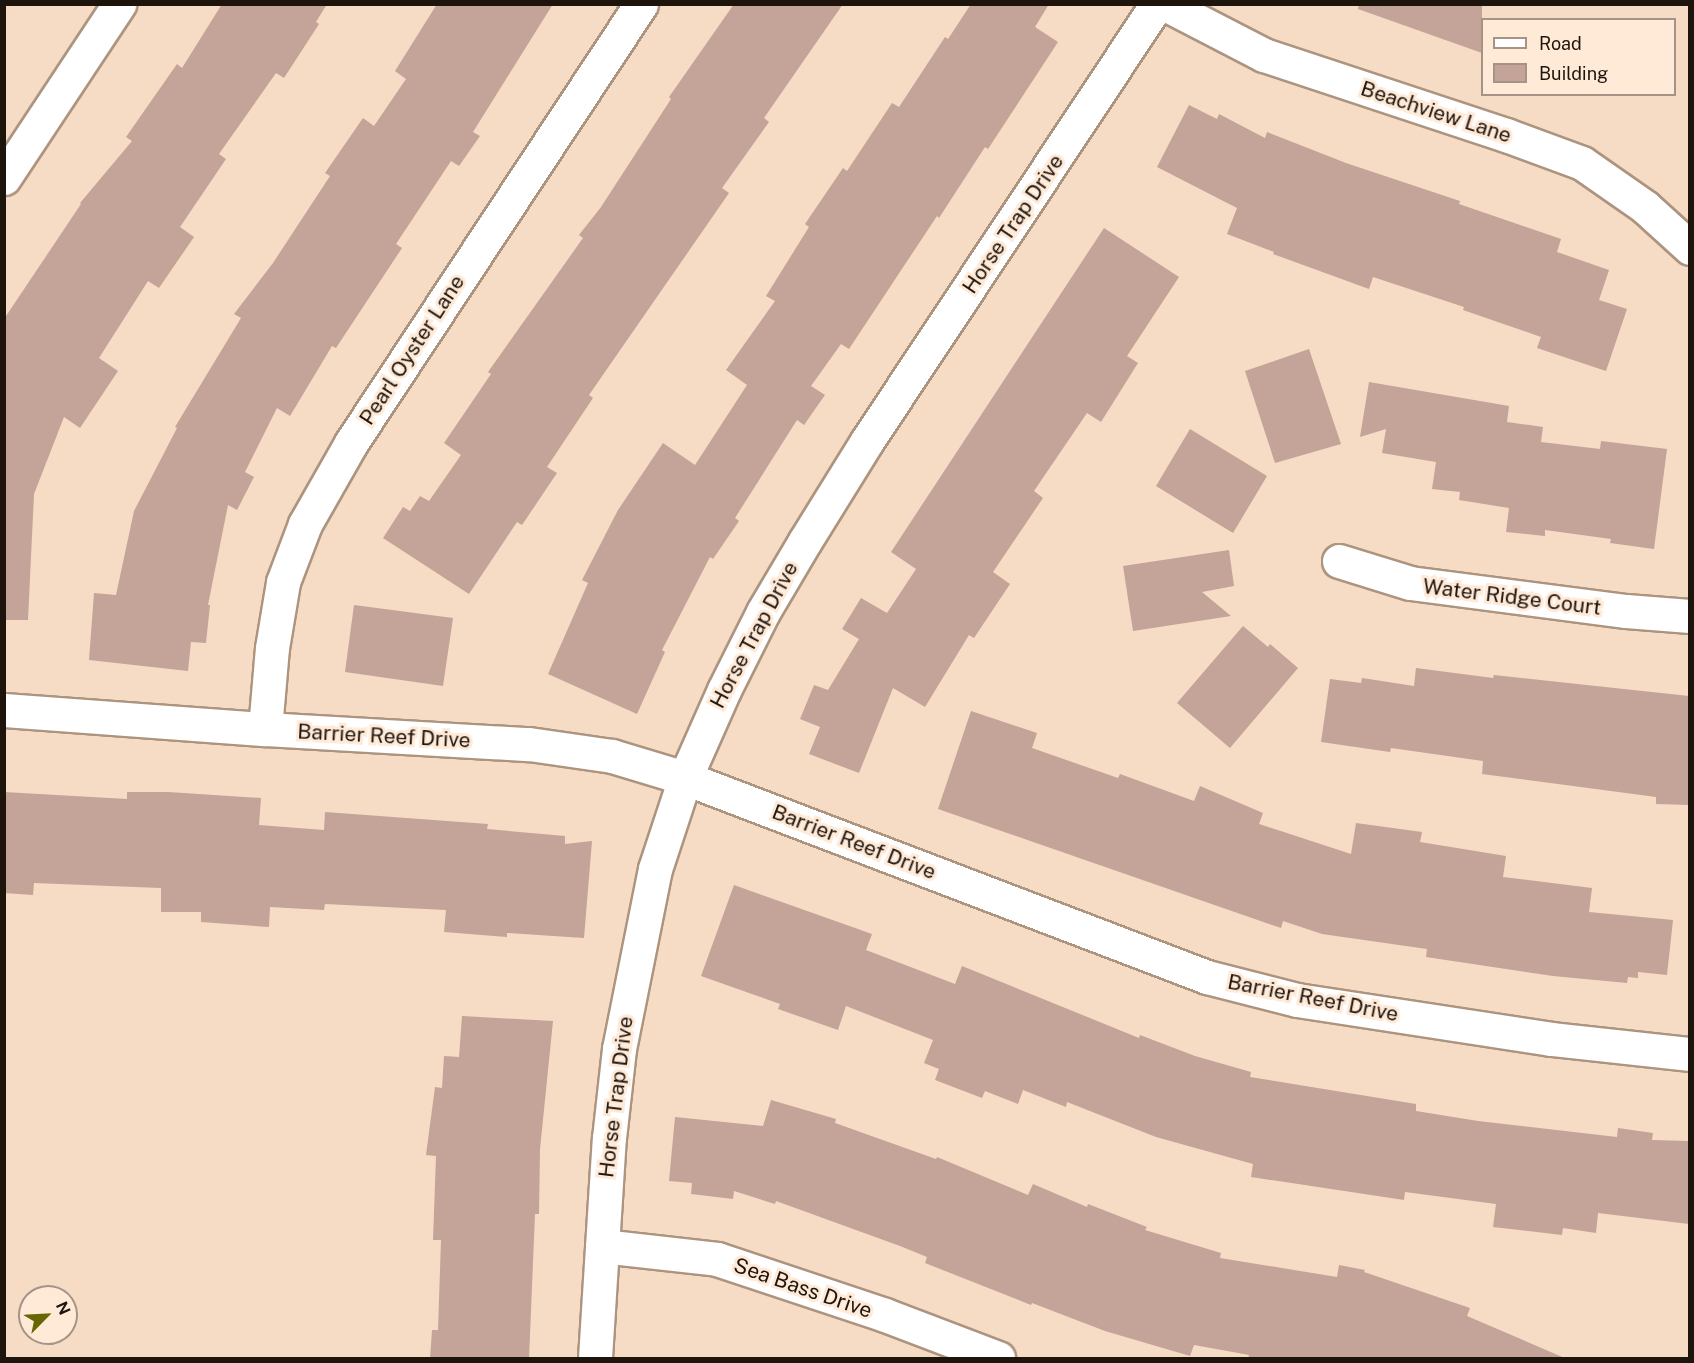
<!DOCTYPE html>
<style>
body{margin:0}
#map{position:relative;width:1694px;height:1363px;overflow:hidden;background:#f6dbc5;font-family:"Public Sans",sans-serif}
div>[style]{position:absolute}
.building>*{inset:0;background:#c4a398}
.roads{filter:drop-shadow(2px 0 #ac947f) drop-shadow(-2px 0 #ac947f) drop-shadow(0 2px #ac947f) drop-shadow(0 -2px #ac947f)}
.minor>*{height:33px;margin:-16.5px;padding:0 16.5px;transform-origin:16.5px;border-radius:16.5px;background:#fff}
span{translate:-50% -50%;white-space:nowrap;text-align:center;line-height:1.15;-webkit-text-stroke:6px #ffe9d7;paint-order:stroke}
.street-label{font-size:21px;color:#1d140c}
.frame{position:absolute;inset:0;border:6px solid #1d140c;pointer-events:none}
.legend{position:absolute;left:1481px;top:18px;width:195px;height:78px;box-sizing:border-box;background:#ffe9d7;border:2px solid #a59486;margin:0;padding:8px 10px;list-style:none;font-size:18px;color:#1d140c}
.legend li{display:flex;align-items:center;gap:12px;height:30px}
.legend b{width:30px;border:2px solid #a59486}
.north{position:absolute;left:18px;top:1285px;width:60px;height:60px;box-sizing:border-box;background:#ffe9d7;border:2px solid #a59486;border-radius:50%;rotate:66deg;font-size:16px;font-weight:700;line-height:24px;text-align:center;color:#1d140c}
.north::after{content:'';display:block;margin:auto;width:21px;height:27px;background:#686600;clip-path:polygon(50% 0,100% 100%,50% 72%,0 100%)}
</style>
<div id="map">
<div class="building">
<div style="clip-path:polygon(222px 4px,327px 4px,316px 22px,319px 24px,284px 78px,276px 73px,219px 154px,226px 159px,180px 227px,194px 237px,159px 288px,148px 281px,99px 358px,118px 371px,80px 428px,64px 417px,34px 494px,28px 620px,4px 620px,4px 319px,81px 204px,80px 203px,132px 141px,126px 137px,177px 64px,182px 68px)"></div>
<div style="clip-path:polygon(437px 4px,553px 4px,473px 132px,480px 136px,459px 166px,451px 161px,396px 244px,402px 248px,336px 348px,332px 346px,290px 416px,277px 408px,245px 472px,254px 477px,237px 510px,228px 505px,208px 605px,210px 605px,206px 643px,191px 642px,188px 671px,89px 660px,94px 593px,116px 595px,134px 511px,177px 428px,175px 427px,241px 318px,234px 314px,273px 263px,330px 176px,325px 173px,363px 118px,374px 126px,406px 79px,395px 71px)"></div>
<div style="clip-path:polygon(734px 4px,843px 4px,764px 118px,769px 122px,722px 188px,729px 193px,589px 395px,593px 398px,547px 467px,557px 473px,522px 525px,517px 522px,469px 594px,383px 538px,403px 507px,410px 511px,420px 496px,429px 501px,461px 455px,444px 443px,491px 374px,488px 372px,583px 238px,579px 235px,601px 207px,671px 99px,669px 97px)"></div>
<div style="clip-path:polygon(971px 4px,1049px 4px,1035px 27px,1058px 42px,988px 149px,985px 147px,939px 218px,937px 216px,849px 349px,841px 344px,811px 386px,825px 395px,804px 425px,797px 420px,735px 518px,739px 521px,713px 559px,710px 557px,662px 650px,665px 652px,637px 714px,548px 674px,588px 583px,582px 580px,618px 510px,663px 443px,695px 465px,747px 385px,726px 370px,775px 301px,766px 296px,809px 227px,805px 224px,843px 168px,847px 171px,892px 103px,899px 107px,945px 37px,948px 39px)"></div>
<div style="clip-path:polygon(1359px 4px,1482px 4px,1482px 53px,1358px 9px)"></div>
<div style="clip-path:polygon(1189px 105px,1217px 119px,1219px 114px,1265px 138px,1267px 132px,1346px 163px,1460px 201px,1459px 204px,1561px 239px,1557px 252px,1609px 270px,1599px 300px,1627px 309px,1606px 371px,1537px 348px,1541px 337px,1463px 310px,1464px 307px,1373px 277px,1369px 289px,1273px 254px,1274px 252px,1227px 234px,1237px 208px,1157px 167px)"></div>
<div style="clip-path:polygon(1104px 228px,1179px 277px,1127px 356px,1138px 363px,1101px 422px,1087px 413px,1034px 491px,1043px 498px,993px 572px,1010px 584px,974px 638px,969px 635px,925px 707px,893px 688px,859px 773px,809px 754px,820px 727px,800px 719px,814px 685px,828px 690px,859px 639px,842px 629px,861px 598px,887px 613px,916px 569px,891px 552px)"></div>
<div style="clip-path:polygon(1309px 349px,1341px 444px,1275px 463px,1245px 371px)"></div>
<div style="clip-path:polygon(1369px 382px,1509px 406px,1507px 422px,1543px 427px,1541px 442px,1600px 449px,1601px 441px,1667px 449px,1654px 549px,1610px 543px,1611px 539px,1545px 530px,1545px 536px,1506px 532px,1509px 508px,1459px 500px,1460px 492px,1432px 489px,1436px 462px,1382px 453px,1386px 429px,1360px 437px)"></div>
<div style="clip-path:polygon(1190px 429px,1267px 476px,1233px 533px,1156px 486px)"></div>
<div style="clip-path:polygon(1229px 550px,1234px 586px,1202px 592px,1231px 616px,1133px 631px,1123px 566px)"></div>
<div style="clip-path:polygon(354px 605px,453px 618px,443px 686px,345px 672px)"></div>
<div style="clip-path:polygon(1243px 626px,1268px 647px,1270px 644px,1298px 668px,1230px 748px,1177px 703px)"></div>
<div style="clip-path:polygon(1416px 668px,1493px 678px,1494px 675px,1689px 696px,1689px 805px,1656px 804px,1656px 797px,1482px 774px,1483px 761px,1391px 748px,1390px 752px,1321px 742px,1330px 679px,1361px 683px,1362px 678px,1414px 686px)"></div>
<div style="clip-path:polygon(971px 711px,1037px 733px,1032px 748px,1118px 778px,1120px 774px,1194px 801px,1200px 786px,1263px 813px,1259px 824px,1351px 854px,1356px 823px,1422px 832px,1420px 842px,1506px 856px,1503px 877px,1592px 888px,1589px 912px,1673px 920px,1667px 975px,1638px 972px,1638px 978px,1628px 977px,1627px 983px,1553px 976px,1426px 957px,1427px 949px,1322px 934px,1283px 921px,1281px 928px,938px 809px)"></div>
<div style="clip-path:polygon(4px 792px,127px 799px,127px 792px,168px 792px,261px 798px,259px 825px,324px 830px,325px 812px,488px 824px,487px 829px,565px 836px,565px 844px,592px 841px,584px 938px,507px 933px,507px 937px,444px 932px,446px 910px,325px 904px,324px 910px,270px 907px,269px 927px,201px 922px,201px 912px,161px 912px,161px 888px,34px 883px,33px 895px,4px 893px)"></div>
<div style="clip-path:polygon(734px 885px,872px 934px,866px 950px,955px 984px,962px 966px,1139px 1038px,1140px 1035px,1195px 1056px,1251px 1072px,1250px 1077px,1416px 1104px,1416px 1111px,1478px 1121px,1617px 1137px,1618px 1128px,1653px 1133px,1652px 1140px,1689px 1141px,1689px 1224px,1598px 1213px,1596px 1233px,1563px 1228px,1562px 1235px,1493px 1227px,1496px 1204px,1405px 1192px,1404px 1200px,1251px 1177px,1253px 1164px,1156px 1137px,1067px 1102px,1066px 1107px,1023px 1090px,1018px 1104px,985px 1091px,982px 1098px,935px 1080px,939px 1069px,924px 1063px,933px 1040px,846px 1006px,838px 1030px,778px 1009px,780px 1004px,701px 976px)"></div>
<div style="clip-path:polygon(462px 1016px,553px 1021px,540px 1149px,539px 1214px,535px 1214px,529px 1359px,430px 1359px,432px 1330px,438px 1330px,441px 1240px,433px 1240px,436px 1156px,426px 1155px,435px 1087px,442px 1088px,444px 1056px,459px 1057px)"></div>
<div style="clip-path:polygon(771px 1100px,836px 1119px,835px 1123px,936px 1159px,937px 1157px,1028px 1195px,1033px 1184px,1087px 1207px,1088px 1204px,1147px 1227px,1145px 1230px,1221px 1253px,1220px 1258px,1337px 1277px,1339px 1265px,1365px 1270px,1364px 1272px,1470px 1308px,1467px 1316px,1567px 1359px,1248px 1359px,1249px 1355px,1194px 1345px,1190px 1356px,1105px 1331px,1032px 1303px,1031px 1305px,925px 1263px,927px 1257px,900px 1246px,776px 1201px,775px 1204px,734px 1191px,733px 1199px,691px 1194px,692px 1183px,669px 1181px,675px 1117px,763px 1126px)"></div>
</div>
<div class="roads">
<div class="minor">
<div style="left:1165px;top:4px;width:111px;rotate:27.3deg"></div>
<div style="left:1264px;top:55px;width:255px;rotate:18.3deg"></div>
<div style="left:1506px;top:135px;width:81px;rotate:20.2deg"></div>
<div style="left:1582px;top:163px;width:77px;rotate:34.9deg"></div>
<div style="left:1645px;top:207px;width:61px;rotate:42.3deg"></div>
<div style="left:4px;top:178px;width:209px;rotate:-56.5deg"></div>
<div style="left:1339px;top:561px;width:74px;rotate:17.2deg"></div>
<div style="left:1410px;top:583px;width:218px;rotate:7.4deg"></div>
<div style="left:1626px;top:611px;width:64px;rotate:4.5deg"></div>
<div style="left:4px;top:710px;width:262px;rotate:4.2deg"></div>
<div style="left:265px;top:729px;width:264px;rotate:3.3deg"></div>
<div style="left:529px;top:744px;width:84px;rotate:8.2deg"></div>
<div style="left:612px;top:756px;width:76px;rotate:16.8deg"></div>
<div style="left:685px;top:778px;width:559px;rotate:20.87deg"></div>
<div style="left:1207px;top:977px;width:93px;rotate:14.3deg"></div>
<div style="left:1297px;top:1000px;width:257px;rotate:8.7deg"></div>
<div style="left:1551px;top:1039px;width:140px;rotate:6.2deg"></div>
<div style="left:265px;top:729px;width:81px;rotate:-85.1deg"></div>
<div style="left:272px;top:648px;width:67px;rotate:-80.5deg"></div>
<div style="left:283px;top:582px;width:62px;rotate:-69.2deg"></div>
<div style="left:305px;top:524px;width:93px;rotate:-60.4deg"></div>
<div style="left:351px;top:443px;width:526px;rotate:-56.55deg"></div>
<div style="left:602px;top:1246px;width:116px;rotate:6.4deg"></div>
<div style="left:717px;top:1259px;width:177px;rotate:18.4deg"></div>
<div style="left:885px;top:1315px;width:121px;rotate:20.8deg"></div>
<div style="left:595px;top:1358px;width:220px;rotate:-86.4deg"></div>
<div style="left:609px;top:1138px;width:90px;rotate:-83.6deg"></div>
<div style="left:619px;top:1049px;width:184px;rotate:-78.7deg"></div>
<div style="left:655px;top:869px;width:96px;rotate:-71.8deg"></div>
<div style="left:685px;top:778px;width:96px;rotate:-66.1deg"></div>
<div style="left:724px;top:690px;width:87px;rotate:-63.4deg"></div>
<div style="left:763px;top:612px;width:82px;rotate:-59.4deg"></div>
<div style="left:805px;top:541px;width:118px;rotate:-58.2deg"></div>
<div style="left:867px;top:441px;width:524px;rotate:-56.43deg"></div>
</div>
</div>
<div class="street-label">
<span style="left:1436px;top:112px;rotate:18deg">Beachview Lane</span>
<span style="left:1013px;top:224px;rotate:-56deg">Horse Trap Drive</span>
<span style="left:412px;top:350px;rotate:-57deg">Pearl Oyster Lane</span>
<span style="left:1512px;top:597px;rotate:7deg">Water Ridge Court</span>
<span style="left:754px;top:635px;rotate:-62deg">Horse Trap Drive</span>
<span style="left:384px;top:736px;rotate:3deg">Barrier Reef Drive</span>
<span style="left:854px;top:842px;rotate:21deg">Barrier Reef Drive</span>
<span style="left:1313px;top:998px;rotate:11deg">Barrier Reef Drive</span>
<span style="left:616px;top:1097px;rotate:-83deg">Horse Trap Drive</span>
<span style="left:803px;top:1288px;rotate:19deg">Sea Bass Drive</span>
</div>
<div class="frame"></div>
<ul class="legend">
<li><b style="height:8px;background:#fff"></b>Road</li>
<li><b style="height:16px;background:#c4a398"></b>Building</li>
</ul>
<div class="north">N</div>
</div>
